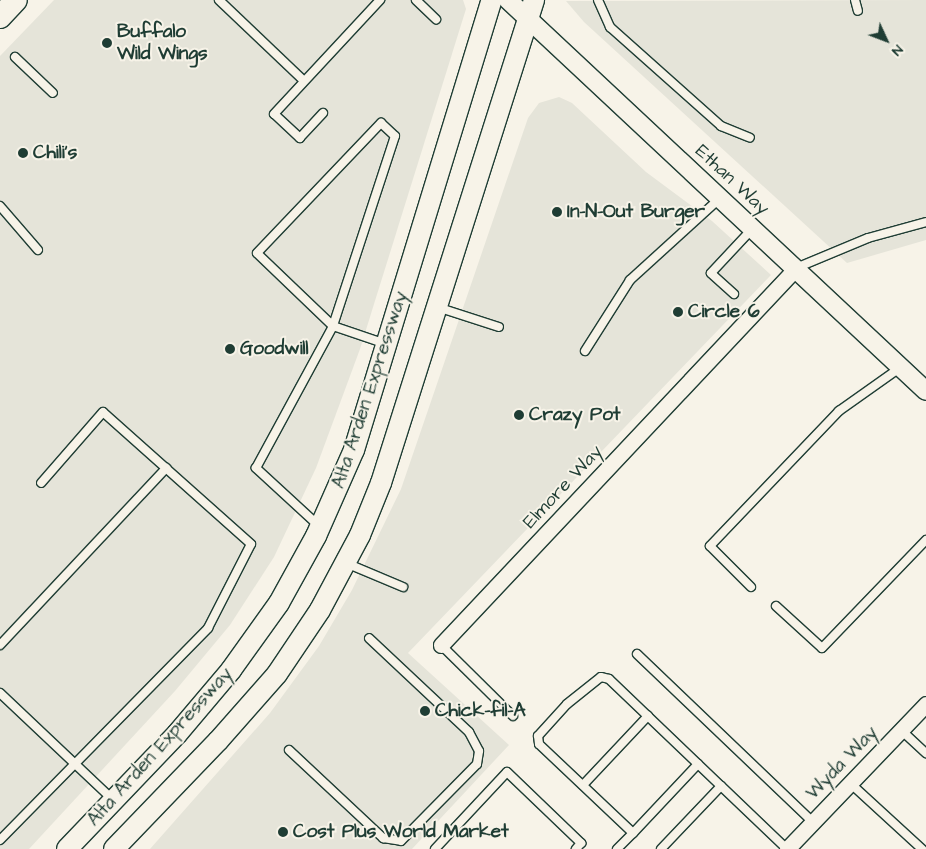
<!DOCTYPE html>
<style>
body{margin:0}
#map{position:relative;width:926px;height:849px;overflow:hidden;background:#f7f3e8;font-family:"Architects Daughter",sans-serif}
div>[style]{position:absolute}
.built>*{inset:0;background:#e5e4d9}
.roads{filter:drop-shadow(1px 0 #1f3d34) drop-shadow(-1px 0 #1f3d34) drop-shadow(0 1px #1f3d34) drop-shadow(0 -1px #1f3d34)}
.service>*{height:8px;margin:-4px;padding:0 4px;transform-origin:4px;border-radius:4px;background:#f7f3e8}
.minor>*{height:15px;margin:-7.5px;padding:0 7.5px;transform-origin:7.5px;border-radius:7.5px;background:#f7f3e8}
.tertiary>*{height:18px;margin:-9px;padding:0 9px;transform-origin:9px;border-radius:9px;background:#f7f3e8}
.secondary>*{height:20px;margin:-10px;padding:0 10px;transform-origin:10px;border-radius:10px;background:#f7f3e8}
.primary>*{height:22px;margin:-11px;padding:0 11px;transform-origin:11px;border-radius:11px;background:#f7f3e8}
.dots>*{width:14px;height:14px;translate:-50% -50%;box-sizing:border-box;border:2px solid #f7f3e8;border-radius:50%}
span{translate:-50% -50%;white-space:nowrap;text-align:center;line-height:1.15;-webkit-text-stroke:4px #f7f3e8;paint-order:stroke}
.poi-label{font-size:19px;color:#1f3d34;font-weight:700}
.left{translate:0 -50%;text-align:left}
.street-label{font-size:19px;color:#1f3d34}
.north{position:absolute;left:861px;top:15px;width:50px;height:50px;-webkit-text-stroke:4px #f7f3e8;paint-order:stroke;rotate:133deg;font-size:14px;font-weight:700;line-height:20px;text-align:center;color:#1f3d34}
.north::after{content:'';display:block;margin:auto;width:18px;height:22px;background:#1f3d34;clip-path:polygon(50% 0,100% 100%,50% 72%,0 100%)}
</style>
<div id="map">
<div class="built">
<div style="clip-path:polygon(54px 0,463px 0,466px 9px,360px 349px,316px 468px,274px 557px,230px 625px,175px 691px,29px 849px,0 849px,0 56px)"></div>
<div style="clip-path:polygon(926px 0,926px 240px,847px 263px,584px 22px,566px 1px)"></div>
<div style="clip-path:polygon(559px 97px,572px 103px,646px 172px,712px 221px,771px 275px,408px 653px,509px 745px,412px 849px,150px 849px,270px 713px,319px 646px,352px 590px,401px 489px,528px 118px,539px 103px)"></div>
</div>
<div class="roads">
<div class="service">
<div style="left:219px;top:0;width:117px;rotate:43.6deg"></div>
<div style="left:416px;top:0;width:28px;rotate:44deg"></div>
<div style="left:598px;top:0;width:30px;rotate:66deg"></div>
<div style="left:610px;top:27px;width:149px;rotate:41.7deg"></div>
<div style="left:721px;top:126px;width:31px;rotate:22deg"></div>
<div style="left:855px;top:0;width:11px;rotate:75deg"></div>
<div style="left:15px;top:57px;width:52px;rotate:43.5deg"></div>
<div style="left:323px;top:113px;width:34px;rotate:133deg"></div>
<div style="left:300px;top:138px;width:35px;rotate:-137deg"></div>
<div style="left:274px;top:114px;width:156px;rotate:-47.1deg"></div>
<div style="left:381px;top:123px;width:19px;rotate:43deg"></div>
<div style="left:395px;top:136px;width:200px;rotate:108.1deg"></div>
<div style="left:333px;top:326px;width:105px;rotate:-136.2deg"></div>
<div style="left:257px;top:253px;width:180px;rotate:-46.4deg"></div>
<div style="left:0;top:206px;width:58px;rotate:49.2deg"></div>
<div style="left:796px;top:268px;width:78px;rotate:-22.6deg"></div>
<div style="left:868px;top:238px;width:60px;rotate:-15.4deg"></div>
<div style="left:734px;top:294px;width:31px;rotate:-138deg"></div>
<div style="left:711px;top:273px;width:62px;rotate:-47deg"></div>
<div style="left:437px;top:307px;width:65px;rotate:17.9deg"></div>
<div style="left:585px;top:351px;width:84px;rotate:-57.6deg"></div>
<div style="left:630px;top:280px;width:122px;rotate:-42.3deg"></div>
<div style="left:319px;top:526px;width:86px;rotate:-137.4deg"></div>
<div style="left:256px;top:468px;width:162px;rotate:-61.5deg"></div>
<div style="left:333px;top:326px;width:56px;rotate:18.8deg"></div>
<div style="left:346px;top:563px;width:62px;rotate:22.8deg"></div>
<div style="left:751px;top:587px;width:58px;rotate:-135deg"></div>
<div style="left:710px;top:546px;width:187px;rotate:-46.3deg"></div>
<div style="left:839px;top:411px;width:76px;rotate:-35.4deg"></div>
<div style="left:776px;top:606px;width:62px;rotate:42.4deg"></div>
<div style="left:822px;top:648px;width:150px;rotate:-46.1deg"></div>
<div style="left:0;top:645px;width:243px;rotate:-46.8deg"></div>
<div style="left:441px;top:645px;width:101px;rotate:44.6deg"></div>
<div style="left:637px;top:654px;width:243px;rotate:43.7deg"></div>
<div style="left:0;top:693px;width:156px;rotate:43.4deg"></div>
<div style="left:901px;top:730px;width:34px;rotate:43deg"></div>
<div style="left:289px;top:750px;width:129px;rotate:43.1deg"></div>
<div style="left:383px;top:838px;width:18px;rotate:9deg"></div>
<div style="left:401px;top:841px;width:108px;rotate:-45.4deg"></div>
<div style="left:477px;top:764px;width:13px;rotate:-81deg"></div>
<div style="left:479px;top:751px;width:21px;rotate:-118deg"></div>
<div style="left:469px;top:732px;width:137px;rotate:-136.8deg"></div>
<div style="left:698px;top:764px;width:95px;rotate:133.3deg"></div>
<div style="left:633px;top:833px;width:129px;rotate:-136.6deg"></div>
<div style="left:539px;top:744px;width:8px;rotate:-97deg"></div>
<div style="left:538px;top:736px;width:43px;rotate:-47.8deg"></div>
<div style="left:567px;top:704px;width:43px;rotate:-38.5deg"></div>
<div style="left:601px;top:677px;width:8px;rotate:14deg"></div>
<div style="left:609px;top:679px;width:155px;rotate:43.7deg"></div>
<div style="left:721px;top:786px;width:91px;rotate:43.7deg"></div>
<div style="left:850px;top:783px;width:98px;rotate:42.5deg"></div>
<div style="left:583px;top:785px;width:95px;rotate:-46.7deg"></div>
<div style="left:0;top:840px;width:297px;rotate:-45.5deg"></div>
<div style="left:208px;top:628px;width:94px;rotate:-62.9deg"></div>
<div style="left:251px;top:544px;width:198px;rotate:-138.3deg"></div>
<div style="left:103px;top:412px;width:94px;rotate:131.1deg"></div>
<div style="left:435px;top:849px;width:105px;rotate:-46.9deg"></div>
<div style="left:507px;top:772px;width:103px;rotate:43.8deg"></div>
<div style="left:581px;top:843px;width:8px;rotate:130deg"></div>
<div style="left:617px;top:849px;width:23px;rotate:-45deg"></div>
<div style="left:661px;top:849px;width:87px;rotate:-46.4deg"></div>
</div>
<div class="minor">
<div style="left:441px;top:645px;width:518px;rotate:-46.72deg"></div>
<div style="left:787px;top:849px;width:201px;rotate:-46.2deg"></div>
</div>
<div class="tertiary">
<div style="left:508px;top:0;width:572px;rotate:43.09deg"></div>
</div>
<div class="secondary">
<div style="left:67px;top:849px;width:159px;rotate:-46.3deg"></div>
<div style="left:177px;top:734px;width:84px;rotate:-49.8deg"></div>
<div style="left:231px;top:670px;width:82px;rotate:-54.4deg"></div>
<div style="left:279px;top:603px;width:77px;rotate:-61.1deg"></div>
<div style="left:316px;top:536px;width:94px;rotate:-66.2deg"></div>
<div style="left:354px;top:450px;width:471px;rotate:-73deg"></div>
<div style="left:114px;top:849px;width:150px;rotate:-46.1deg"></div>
<div style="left:218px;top:741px;width:89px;rotate:-48.6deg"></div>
<div style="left:277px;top:674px;width:77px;rotate:-56.1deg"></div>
<div style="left:320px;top:610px;width:85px;rotate:-61.9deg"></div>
<div style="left:360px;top:535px;width:56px;rotate:-68deg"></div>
<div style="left:381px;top:483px;width:507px;rotate:-72.42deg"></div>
</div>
<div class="primary">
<div style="left:0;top:17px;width:23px;rotate:-47deg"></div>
</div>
</div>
<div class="dots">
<div style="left:107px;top:43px;background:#1f3d34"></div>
<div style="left:23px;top:153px;background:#1f3d34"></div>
<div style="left:557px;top:212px;background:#1f3d34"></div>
<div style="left:678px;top:312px;background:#1f3d34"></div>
<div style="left:230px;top:349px;background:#1f3d34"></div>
<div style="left:519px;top:415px;background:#1f3d34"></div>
<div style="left:425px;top:711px;background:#1f3d34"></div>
<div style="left:283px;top:832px;background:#1f3d34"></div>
</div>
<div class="poi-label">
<span class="left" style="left:117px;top:43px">Buffalo<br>Wild Wings</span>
<span class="left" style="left:33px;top:153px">Chili's</span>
<span class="left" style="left:567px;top:212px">In-N-Out Burger</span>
<span class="left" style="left:688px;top:312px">Circle 6</span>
<span class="left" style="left:240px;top:349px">Goodwill</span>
<span class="left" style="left:529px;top:415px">Crazy Pot</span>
<span class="left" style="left:435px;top:711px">Chick-fil-A</span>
<span class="left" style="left:293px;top:832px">Cost Plus World Market</span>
</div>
<div class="street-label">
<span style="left:732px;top:180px;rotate:43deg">Ethan Way</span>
<span style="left:370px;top:390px;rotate:-72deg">Alta Arden Expressway</span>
<span style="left:563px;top:487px;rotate:-47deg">Elmore Way</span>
<span style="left:160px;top:747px;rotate:-48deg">Alta Arden Expressway</span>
<span style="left:842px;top:763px;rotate:-46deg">Wyda Way</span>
</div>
<div class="north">N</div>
</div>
